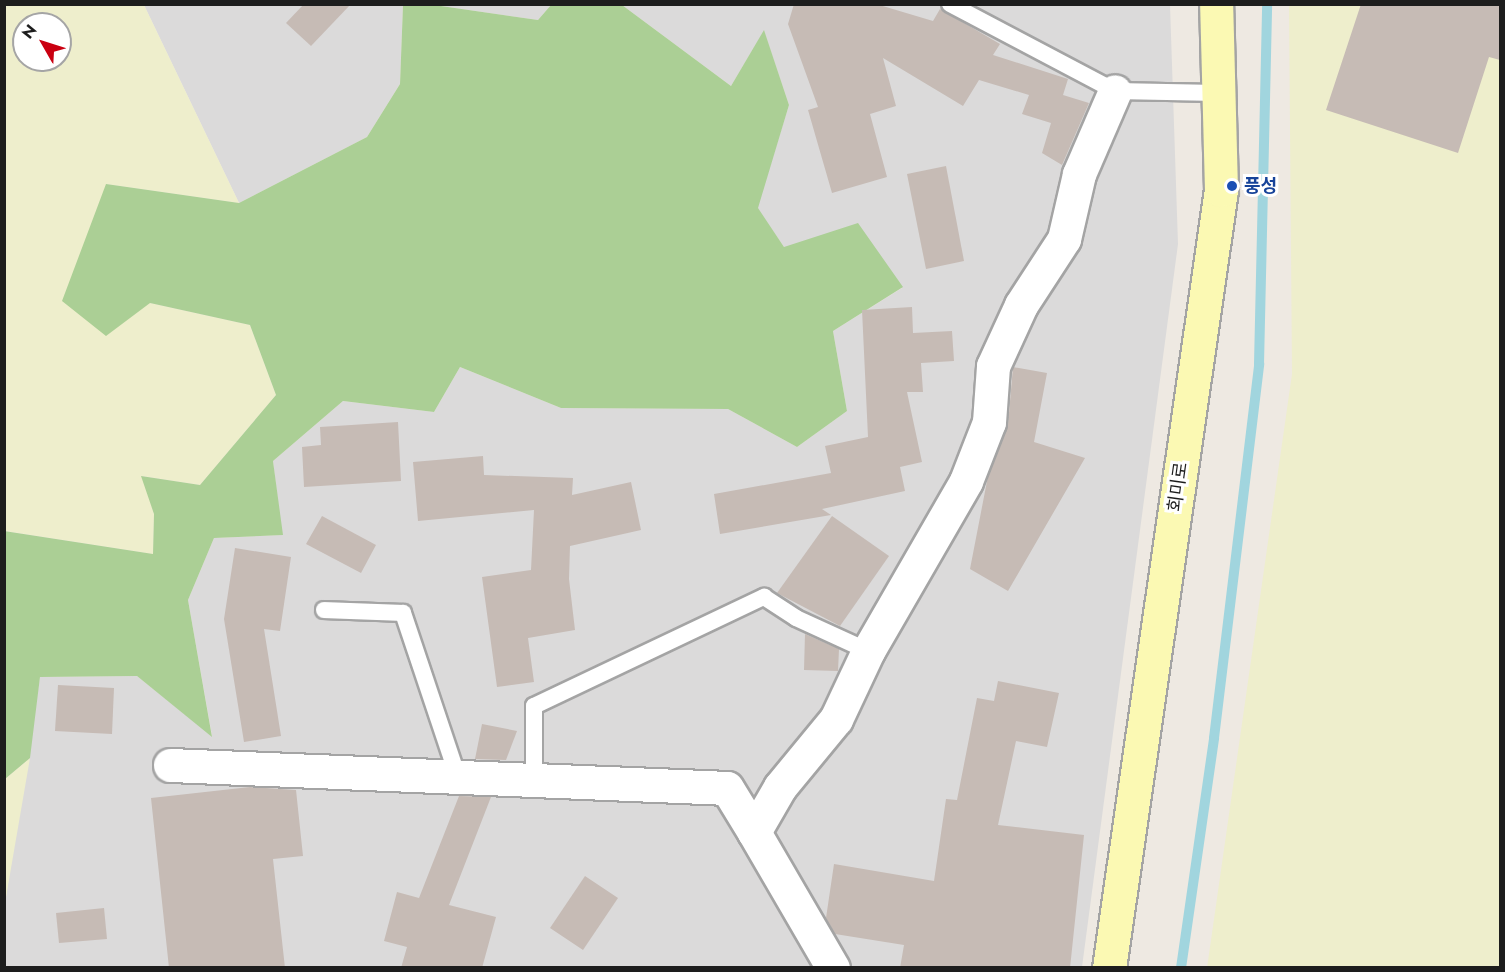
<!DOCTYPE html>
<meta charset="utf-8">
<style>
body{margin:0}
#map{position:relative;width:1505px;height:972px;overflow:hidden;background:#eee9e2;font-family:Jost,"Noto Sans KR",sans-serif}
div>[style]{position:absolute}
.residential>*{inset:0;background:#dbdada}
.farmland>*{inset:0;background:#eec}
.forest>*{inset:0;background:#abcf95}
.stream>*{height:10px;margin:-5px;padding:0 5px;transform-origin:5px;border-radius:5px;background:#a1d5de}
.building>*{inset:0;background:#c6bbb5}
.roads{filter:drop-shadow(2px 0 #a4a4a4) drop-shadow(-2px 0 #a4a4a4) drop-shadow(0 2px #a4a4a4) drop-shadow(0 -2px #a4a4a4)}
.lane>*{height:16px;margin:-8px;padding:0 8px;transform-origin:8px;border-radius:8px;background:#fff}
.street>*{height:33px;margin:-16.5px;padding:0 16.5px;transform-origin:16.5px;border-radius:16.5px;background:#fff}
.secondary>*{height:33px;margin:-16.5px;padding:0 16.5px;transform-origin:16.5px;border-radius:16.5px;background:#fbf9b3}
.dots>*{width:16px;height:16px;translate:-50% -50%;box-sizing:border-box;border:3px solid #fff;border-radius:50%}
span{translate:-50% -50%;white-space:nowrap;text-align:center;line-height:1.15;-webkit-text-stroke:6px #fff;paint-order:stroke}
.transit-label{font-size:18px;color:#164399;font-weight:700}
.left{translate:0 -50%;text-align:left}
.street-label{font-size:18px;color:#1d1d1d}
.frame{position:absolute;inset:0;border:6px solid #1d1d1d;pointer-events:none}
.north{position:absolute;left:12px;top:12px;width:60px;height:60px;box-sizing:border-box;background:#fff;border:2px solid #a5a5a5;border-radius:50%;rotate:309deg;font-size:16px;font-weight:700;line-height:24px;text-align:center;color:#1d1d1d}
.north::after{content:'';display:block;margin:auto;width:21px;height:27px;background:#ca0011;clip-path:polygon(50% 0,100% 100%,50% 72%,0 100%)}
</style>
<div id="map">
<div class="residential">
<div style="clip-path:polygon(144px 5px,403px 5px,400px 84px,367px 137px,239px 203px)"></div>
<div style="clip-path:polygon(434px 5px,551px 5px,538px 20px)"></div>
<div style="clip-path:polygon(622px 5px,1170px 5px,1178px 244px,1082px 967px,5px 968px,5px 903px,40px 677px,137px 676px,212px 736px,188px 600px,214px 538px,282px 535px,273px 461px,343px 401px,434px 412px,460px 367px,561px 408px,728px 409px,797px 447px,847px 411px,833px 331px,902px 288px,784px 247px,757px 208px,789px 105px,764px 31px,731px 86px)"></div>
</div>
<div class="farmland">
<div style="clip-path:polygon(evenodd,4px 5px,144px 5px,239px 203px,106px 184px,150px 303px,250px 325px,276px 395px,200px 485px,142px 476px,154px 514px,153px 554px,5px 531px,4px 5px,24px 24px,60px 24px,60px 60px,24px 60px,24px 24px)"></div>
<div style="clip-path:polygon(1289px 5px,1500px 5px,1500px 967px,1207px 968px,1292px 374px)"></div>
<div style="clip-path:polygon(30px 758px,5px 903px,5px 779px)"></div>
</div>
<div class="forest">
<div style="clip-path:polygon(403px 5px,434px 5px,538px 20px,551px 5px,622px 5px,731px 86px,764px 30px,789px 105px,758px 208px,784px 247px,858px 223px,903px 287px,833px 331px,847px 411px,797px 447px,728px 409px,561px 408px,460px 367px,434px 412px,343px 401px,273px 461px,283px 535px,214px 538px,188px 600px,212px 737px,137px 676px,40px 677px,30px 758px,5px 779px,4px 531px,153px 554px,154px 514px,141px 476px,200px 485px,276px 395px,250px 325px,150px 303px,106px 336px,62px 301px,106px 184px,239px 203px,367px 137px,400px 84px)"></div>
</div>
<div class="stream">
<div style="left:1181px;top:968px;width:232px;rotate:-81.8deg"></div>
<div style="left:1214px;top:738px;width:377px;rotate:-83.1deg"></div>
<div style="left:1259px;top:364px;width:360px;rotate:-88.7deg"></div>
</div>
<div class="building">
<div style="clip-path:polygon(304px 4px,351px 4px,311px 46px,286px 23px)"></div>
<div style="clip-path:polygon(794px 4px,876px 4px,933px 21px,940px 9px,1000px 44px,993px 55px,1068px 79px,1063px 95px,1089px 103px,1062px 165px,1042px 153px,1051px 123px,1022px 114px,1029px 95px,979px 80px,963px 106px,883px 58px,896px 106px,870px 114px,887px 177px,832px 193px,808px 110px,818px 107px,788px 24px)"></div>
<div style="clip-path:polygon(1361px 4px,1500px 4px,1500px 60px,1489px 57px,1458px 153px,1326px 110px)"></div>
<div style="clip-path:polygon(946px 166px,964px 261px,926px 269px,907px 174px)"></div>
<div style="clip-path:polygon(912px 307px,913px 333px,952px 331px,954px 361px,921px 363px,923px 392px,907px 392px,922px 462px,900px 467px,905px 491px,822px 509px,831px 515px,720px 534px,714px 494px,831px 473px,825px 446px,868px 437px,862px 310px)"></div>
<div style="clip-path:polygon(1013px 367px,1047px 373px,1034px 442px,1085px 458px,1008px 591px,970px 569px,988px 476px,1008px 424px)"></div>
<div style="clip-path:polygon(398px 422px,401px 481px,304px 487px,302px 447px,321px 445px,320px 427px)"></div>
<div style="clip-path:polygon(483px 456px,484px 475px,573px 478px,572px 495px,631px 482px,641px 530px,570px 546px,569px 579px,575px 630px,528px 638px,534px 682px,497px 687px,482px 577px,531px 570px,534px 510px,418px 521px,413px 462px)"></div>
<div style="clip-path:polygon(322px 516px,376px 545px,361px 573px,306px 544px)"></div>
<div style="clip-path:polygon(832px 516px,889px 556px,840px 626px,777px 593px)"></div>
<div style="clip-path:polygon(235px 548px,291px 557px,280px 631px,264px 629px,281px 736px,244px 742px,224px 619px)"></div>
<div style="clip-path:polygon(805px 634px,839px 649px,838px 671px,804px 670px)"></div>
<div style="clip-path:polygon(998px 681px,1059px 693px,1047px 747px,1016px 741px,998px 825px,1084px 835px,1070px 968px,900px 968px,904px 945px,835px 934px,826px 918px,834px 864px,934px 881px,946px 799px,957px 800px,977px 698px,994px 701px)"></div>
<div style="clip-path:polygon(58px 685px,114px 688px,112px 734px,55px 731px)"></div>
<div style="clip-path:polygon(482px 724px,517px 731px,506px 760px,475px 759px)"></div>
<div style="clip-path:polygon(250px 787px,296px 790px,303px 856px,273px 859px,285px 968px,169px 968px,151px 798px)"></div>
<div style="clip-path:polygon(459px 796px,491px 797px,449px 905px,496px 917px,482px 968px,401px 968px,407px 947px,384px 941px,397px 892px,419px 898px)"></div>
<div style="clip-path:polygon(585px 876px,618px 898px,583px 950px,550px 928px)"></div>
<div style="clip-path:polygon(104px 908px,107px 939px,59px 943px,56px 913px)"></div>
</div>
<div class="roads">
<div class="lane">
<div style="left:950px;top:4px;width:187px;rotate:27.8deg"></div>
<div style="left:1115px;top:91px;width:103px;rotate:1.1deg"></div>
<div style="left:324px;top:610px;width:79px;rotate:2.2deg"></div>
<div style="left:403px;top:613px;width:173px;rotate:71.5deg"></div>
<div style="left:534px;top:780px;width:74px;rotate:-90deg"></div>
<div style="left:534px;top:706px;width:255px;rotate:-25.4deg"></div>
<div style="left:764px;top:597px;width:38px;rotate:33deg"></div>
<div style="left:796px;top:618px;width:79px;rotate:24.6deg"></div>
</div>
<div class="street">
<div style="left:170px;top:765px;width:557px;rotate:2.36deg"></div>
<div style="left:727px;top:788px;width:52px;rotate:58.5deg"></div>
<div style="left:833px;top:968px;width:157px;rotate:-120.2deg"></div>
<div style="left:754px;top:832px;width:52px;rotate:-60deg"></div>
<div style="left:780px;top:787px;width:88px;rotate:-50.5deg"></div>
<div style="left:836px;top:719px;width:75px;rotate:-64.8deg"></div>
<div style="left:868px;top:651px;width:196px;rotate:-60deg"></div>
<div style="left:966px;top:481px;width:63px;rotate:-68.7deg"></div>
<div style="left:989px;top:422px;width:56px;rotate:-85.9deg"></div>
<div style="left:993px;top:366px;width:67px;rotate:-65.3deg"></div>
<div style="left:1021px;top:305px;width:79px;rotate:-56.9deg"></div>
<div style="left:1064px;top:239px;width:67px;rotate:-77deg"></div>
<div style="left:1079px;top:174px;width:90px;rotate:-66.6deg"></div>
</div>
<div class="secondary">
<div style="left:1109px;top:968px;width:786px;rotate:-81.81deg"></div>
<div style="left:1221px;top:190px;width:186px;rotate:-91.5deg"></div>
</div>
</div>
<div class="dots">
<div style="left:1232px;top:186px;background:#1a4fb4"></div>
</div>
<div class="transit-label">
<span class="left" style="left:1244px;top:186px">풍성</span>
</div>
<div class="street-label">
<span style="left:1178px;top:487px;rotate:-82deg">회미로</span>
</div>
<div class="frame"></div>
<div class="north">N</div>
</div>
